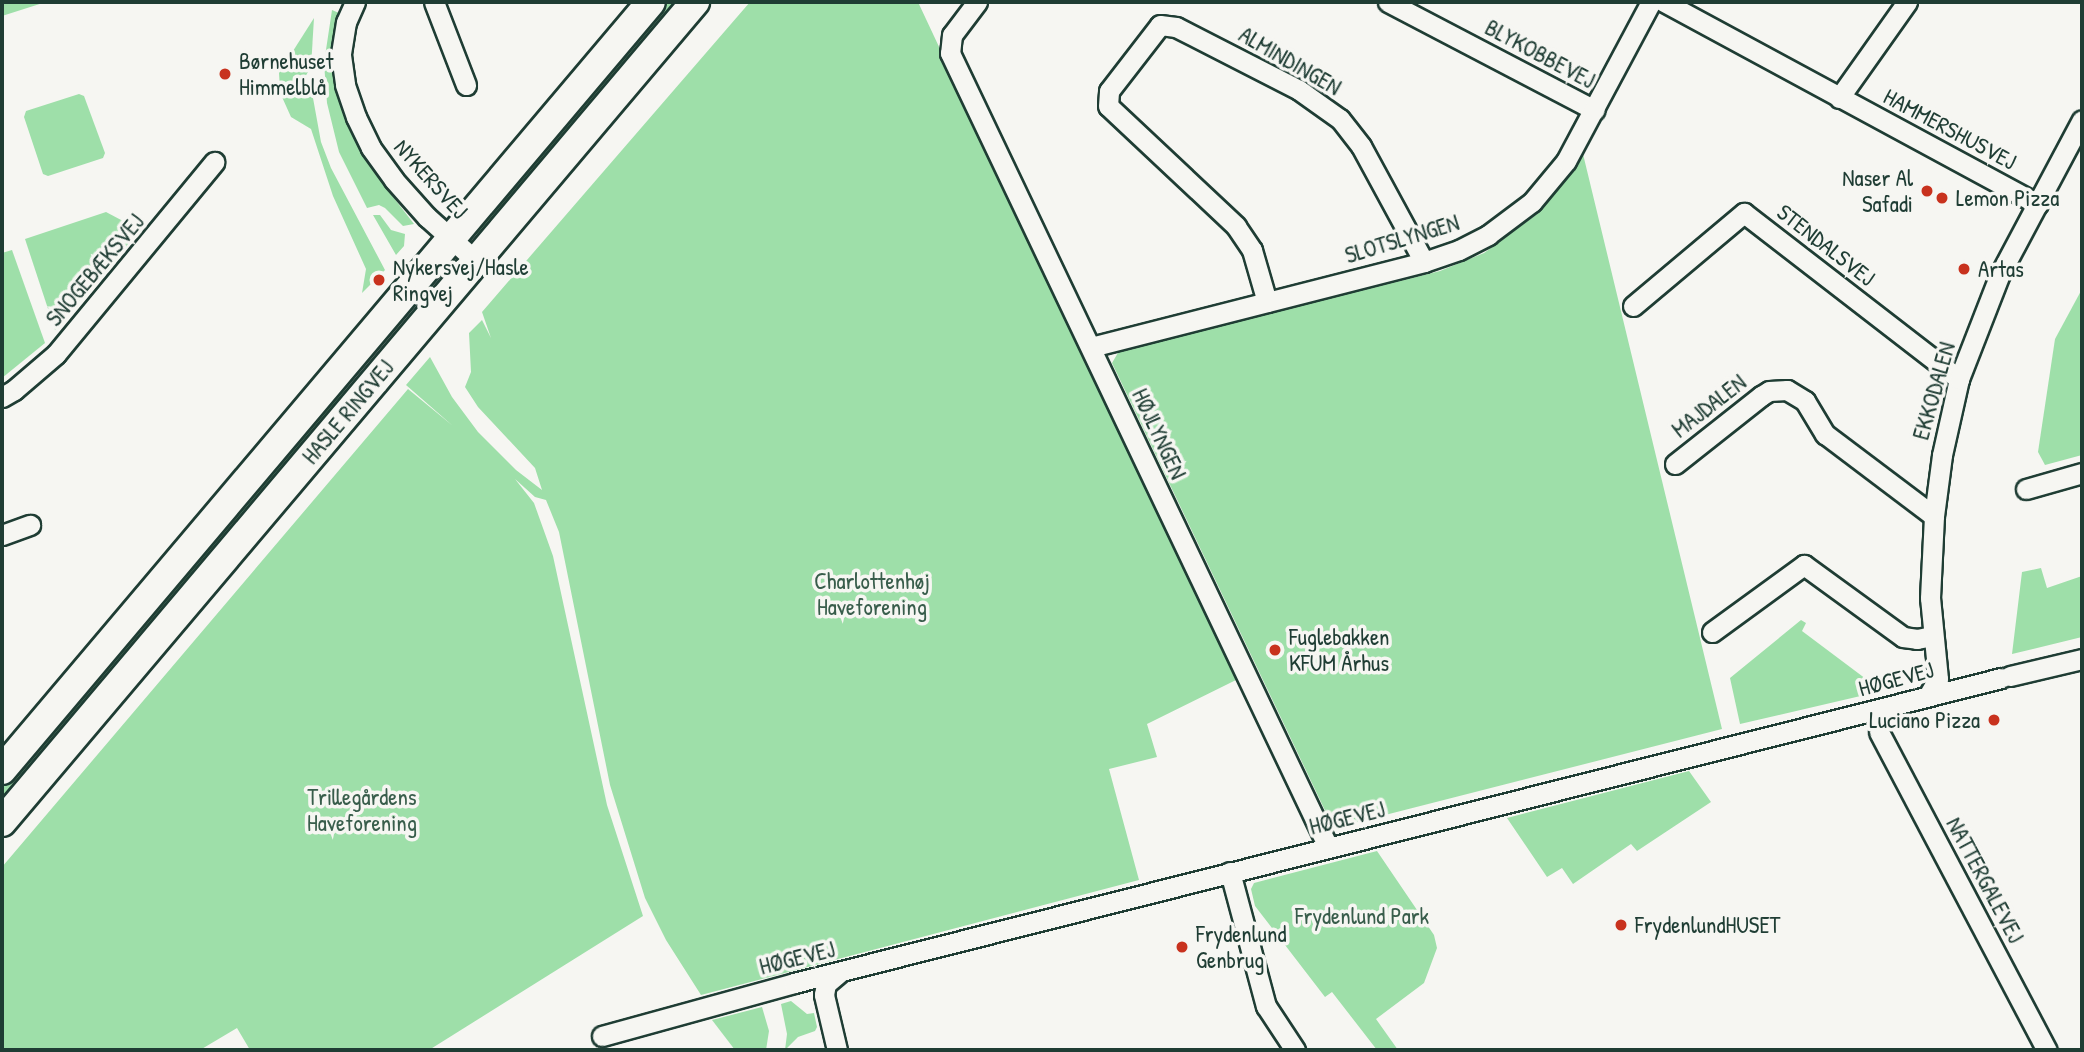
<!DOCTYPE html>
<meta charset="utf-8">
<style>
body{margin:0}
#map{position:relative;width:2084px;height:1052px;overflow:hidden;background:#f6f6f2;font-family:"Patrick Hand",sans-serif}
div>[style]{position:absolute}
.green>*{inset:0;background:#9edfa9}
.roads{filter:drop-shadow(2px 0 #1f3d34) drop-shadow(-2px 0 #1f3d34) drop-shadow(0 2px #1f3d34) drop-shadow(0 -2px #1f3d34)}
.minor>*{height:19px;margin:-9.5px;padding:0 9.5px;transform-origin:9.5px;border-radius:9.5px;background:#f6f6f2}
.secondary>*{height:28px;margin:-14px;padding:0 14px;transform-origin:14px;border-radius:14px;background:#f6f6f2}
.dots>*{width:19px;height:19px;translate:-50% -50%;box-sizing:border-box;border:4px solid #f6f6f2;border-radius:50%}
span{translate:-50% -50%;white-space:nowrap;text-align:center;line-height:1.15;-webkit-text-stroke:7px #f6f6f2;paint-order:stroke}
.street-label{font-size:23px;color:#1f3d34}
.poi-label{font-size:23px;color:#1f3d34}
.left{translate:0 -50%;text-align:left}
.right{translate:-100% -50%;text-align:right}
.park-label{font-size:23px;color:#385d4b}
.frame{position:absolute;inset:0;border:4px solid #1f3d34;pointer-events:none}
</style>
<div id="map">
<div class="green">
<div style="clip-path:polygon(2px 2px,46px 2px,2px 16px)"></div>
<div style="clip-path:polygon(664px 2px,682px 2px,480px 237px,472px 229px)"></div>
<div style="clip-path:polygon(750px 2px,918px 2px,1236px 680px,1147px 724px,1157px 757px,1109px 769px,1139px 880px,701px 995px,666px 940px,645px 898px,610px 785px,559px 532px,546px 500px,535px 497px,515px 479px,534px 503px,553px 556px,607px 805px,643px 916px,429px 1050px,250px 1050px,237px 1028px,200px 1050px,2px 1050px,2px 867px,408px 389px,453px 426px,406px 385px,430px 357px,452px 397px,478px 432px,516px 470px,542px 490px,535px 468px,478px 407px,465px 387px,471px 372px,469px 333px,482px 320px,491px 338px,482px 312px)"></div>
<div style="clip-path:polygon(332px 10px,339px 13px,332px 49px,345px 113px,359px 148px,377px 176px,414px 224px,403px 226px,385px 208px,379px 205px,367px 208px,339px 152px,327px 103px,324px 63px)"></div>
<div style="clip-path:polygon(314px 18px,311px 67px,305px 77px,280px 89px,279px 73px)"></div>
<div style="clip-path:polygon(305px 83px,311px 87px,321px 142px,331px 168px,385px 270px,362px 293px,366px 269px,333px 196px,311px 129px,291px 117px,282px 97px,290px 89px)"></div>
<div style="clip-path:polygon(79px 94px,84px 96px,105px 153px,103px 158px,48px 176px,43px 174px,24px 117px,26px 111px)"></div>
<div style="clip-path:polygon(1583px 154px,1722px 729px,1342px 826px,1331px 823px,1112px 363px,1119px 351px,1440px 271px,1484px 253px,1540px 212px)"></div>
<div style="clip-path:polygon(106px 212px,140px 230px,55px 330px,25px 239px)"></div>
<div style="clip-path:polygon(373px 215px,380px 215px,391px 230px,405px 234px,404px 246px,396px 255px)"></div>
<div style="clip-path:polygon(12px 250px,45px 343px,2px 378px,2px 253px)"></div>
<div style="clip-path:polygon(435px 278px,347px 387px,304px 449px,2px 807px,2px 784px)"></div>
<div style="clip-path:polygon(2082px 289px,2082px 455px,2045px 465px,2038px 452px,2055px 339px)"></div>
<div style="clip-path:polygon(2041px 568px,2047px 588px,2082px 576px,2082px 637px,2012px 654px,2022px 572px)"></div>
<div style="clip-path:polygon(1801px 620px,1806px 623px,1802px 631px,1882px 691px,1740px 724px,1730px 678px)"></div>
<div style="clip-path:polygon(1689px 771px,1711px 802px,1637px 851px,1631px 844px,1573px 884px,1562px 868px,1547px 877px,1507px 818px)"></div>
<div style="clip-path:polygon(1377px 851px,1434px 935px,1437px 948px,1424px 983px,1376px 1019px,1398px 1050px,1377px 1050px,1332px 992px,1325px 997px,1255px 906px,1251px 889px,1254px 883px)"></div>
<div style="clip-path:polygon(791px 1001px,807px 1014px,814px 1013px,817px 1027px,815px 1031px,798px 1037px,785px 1050px,787px 1034px,781px 1004px)"></div>
<div style="clip-path:polygon(762px 1007px,769px 1031px,766px 1050px,735px 1050px,712px 1020px)"></div>
</div>
<div class="roads">
<div class="minor">
<div style="left:355px;top:2px;width:22px;rotate:114deg"></div>
<div style="left:346px;top:22px;width:33px;rotate:99deg"></div>
<div style="left:341px;top:55px;width:30px;rotate:82deg"></div>
<div style="left:345px;top:85px;width:34px;rotate:71deg"></div>
<div style="left:356px;top:117px;width:34px;rotate:64deg"></div>
<div style="left:371px;top:148px;width:39px;rotate:54deg"></div>
<div style="left:394px;top:180px;width:50px;rotate:48.3deg"></div>
<div style="left:427px;top:217px;width:66px;rotate:41.9deg"></div>
<div style="left:434px;top:2px;width:89px;rotate:68.9deg"></div>
<div style="left:977px;top:2px;width:41px;rotate:127.1deg"></div>
<div style="left:952px;top:35px;width:18px;rotate:96deg"></div>
<div style="left:950px;top:53px;width:879px;rotate:64.54deg"></div>
<div style="left:1388px;top:2px;width:233px;rotate:27.6deg"></div>
<div style="left:1664px;top:2px;width:425px;rotate:28.4deg"></div>
<div style="left:1839px;top:98px;width:118px;rotate:-54.7deg"></div>
<div style="left:1267px;top:302px;width:54px;rotate:-106.1deg"></div>
<div style="left:1252px;top:250px;width:29px;rotate:-124deg"></div>
<div style="left:1236px;top:226px;width:175px;rotate:-136.8deg"></div>
<div style="left:1108px;top:106px;width:15px;rotate:-86deg"></div>
<div style="left:1109px;top:91px;width:83px;rotate:-52.3deg"></div>
<div style="left:1160px;top:25px;width:16px;rotate:7deg"></div>
<div style="left:1176px;top:27px;width:138px;rotate:27.1deg"></div>
<div style="left:1299px;top:90px;width:50px;rotate:35.3deg"></div>
<div style="left:1340px;top:119px;width:34px;rotate:52deg"></div>
<div style="left:1361px;top:146px;width:132px;rotate:61.5deg"></div>
<div style="left:1633px;top:306px;width:145px;rotate:-40deg"></div>
<div style="left:1744px;top:213px;width:272px;rotate:37.7deg"></div>
<div style="left:1091px;top:347px;width:344px;rotate:-14.3deg"></div>
<div style="left:1424px;top:262px;width:37px;rotate:-19deg"></div>
<div style="left:1459px;top:250px;width:33px;rotate:-27deg"></div>
<div style="left:1488px;top:235px;width:55px;rotate:-36.9deg"></div>
<div style="left:1532px;top:202px;width:53px;rotate:-50.3deg"></div>
<div style="left:1566px;top:161px;width:180px;rotate:-61.9deg"></div>
<div style="left:2px;top:397px;width:14px;rotate:-30deg"></div>
<div style="left:14px;top:390px;width:55px;rotate:-40.6deg"></div>
<div style="left:56px;top:354px;width:249px;rotate:-50.5deg"></div>
<div style="left:1675px;top:464px;width:110px;rotate:-38.3deg"></div>
<div style="left:1761px;top:396px;width:9px;rotate:-32deg"></div>
<div style="left:1769px;top:391px;width:18px;rotate:-3deg"></div>
<div style="left:1787px;top:390px;width:21px;rotate:31deg"></div>
<div style="left:1805px;top:401px;width:39px;rotate:59deg"></div>
<div style="left:1825px;top:434px;width:136px;rotate:37deg"></div>
<div style="left:2026px;top:489px;width:58px;rotate:-15.9deg"></div>
<div style="left:2px;top:535px;width:30px;rotate:-20deg"></div>
<div style="left:1712px;top:632px;width:114px;rotate:-36.1deg"></div>
<div style="left:1804px;top:565px;width:122px;rotate:36deg"></div>
<div style="left:1903px;top:637px;width:14px;rotate:8deg"></div>
<div style="left:1917px;top:639px;width:16px;rotate:-11deg"></div>
<div style="left:2010px;top:676px;width:74px;rotate:-13.3deg"></div>
<div style="left:1928px;top:696px;width:20px;rotate:-60deg"></div>
<div style="left:1938px;top:679px;width:81px;rotate:-95.6deg"></div>
<div style="left:1930px;top:598px;width:82px;rotate:-87.2deg"></div>
<div style="left:1934px;top:516px;width:62px;rotate:-82.5deg"></div>
<div style="left:1942px;top:455px;width:78px;rotate:-77.4deg"></div>
<div style="left:1959px;top:379px;width:113px;rotate:-68.7deg"></div>
<div style="left:2000px;top:274px;width:174px;rotate:-62deg"></div>
<div style="left:1879px;top:732px;width:360px;rotate:62.2deg"></div>
<div style="left:1230px;top:872px;width:139px;rotate:75deg"></div>
<div style="left:1266px;top:1006px;width:53px;rotate:56.6deg"></div>
<div style="left:602px;top:1036px;width:199px;rotate:-15.4deg"></div>
<div style="left:794px;top:983px;width:1245px;rotate:-14.18deg"></div>
<div style="left:837px;top:1050px;width:57px;rotate:-103.3deg"></div>
<div style="left:824px;top:995px;width:11px;rotate:-80deg"></div>
<div style="left:826px;top:984px;width:17px;rotate:-40deg"></div>
</div>
<div class="secondary">
<div style="left:2px;top:770px;width:1005px;rotate:-49.8deg"></div>
<div style="left:2px;top:822px;width:1074px;rotate:-49.8deg"></div>
</div>
</div>
<div class="dots">
<div style="left:225px;top:74px;background:#c8321e"></div>
<div style="left:1927px;top:191px;background:#c8321e"></div>
<div style="left:1942px;top:198px;background:#c8321e"></div>
<div style="left:1964px;top:269px;background:#c8321e"></div>
<div style="left:379px;top:280px;background:#c8321e"></div>
<div style="left:1275px;top:650px;background:#c8321e"></div>
<div style="left:1994px;top:720px;background:#c8321e"></div>
<div style="left:1621px;top:925px;background:#c8321e"></div>
<div style="left:1182px;top:947px;background:#c8321e"></div>
</div>
<div class="street-label">
<span style="left:1540px;top:54px;rotate:28deg">BLYKOBBEVEJ</span>
<span style="left:1290px;top:61px;rotate:30deg">ALMINDINGEN</span>
<span style="left:1950px;top:129px;rotate:28deg">HAMMERSHUSVEJ</span>
<span style="left:431px;top:179px;rotate:48deg">NYKERSVEJ</span>
<span style="left:1402px;top:239px;rotate:-17deg">SLOTSLYNGEN</span>
<span style="left:1826px;top:245px;rotate:38deg">STENDALSVEJ</span>
<span style="left:95px;top:270px;rotate:-50deg">SNOGEBÆKSVEJ</span>
<span style="left:1934px;top:391px;rotate:-74deg">EKKODALEN</span>
<span style="left:1709px;top:406px;rotate:-38deg">MAJDALEN</span>
<span style="left:348px;top:412px;rotate:-50deg">HASLE RINGVEJ</span>
<span style="left:1159px;top:434px;rotate:65deg">HØJLYNGEN</span>
<span style="left:1896px;top:679px;rotate:-15deg">HØGEVEJ</span>
<span style="left:1347px;top:818px;rotate:-14deg">HØGEVEJ</span>
<span style="left:1985px;top:880px;rotate:62deg">NATTERGALEVEJ</span>
<span style="left:797px;top:958px;rotate:-14deg">HØGEVEJ</span>
</div>
<div class="poi-label">
<span class="left" style="left:239px;top:74px">Børnehuset<br>Himmelblå</span>
<span class="right" style="left:1913px;top:191px">Naser Al<br>Safadi</span>
<span class="left" style="left:1956px;top:198px">Lemon Pizza</span>
<span class="left" style="left:393px;top:280px">Nykersvej/Hasle<br>Ringvej</span>
<span class="left" style="left:1978px;top:269px">Artas</span>
<span class="left" style="left:1289px;top:650px">Fuglebakken<br>KFUM Århus</span>
<span class="right" style="left:1980px;top:720px">Luciano Pizza</span>
<span class="left" style="left:1635px;top:925px">FrydenlundHUSET</span>
<span class="left" style="left:1196px;top:947px">Frydenlund<br>Genbrug</span>
</div>
<div class="park-label">
<span style="left:872px;top:594px">Charlottenhøj<br>Haveforening</span>
<span style="left:362px;top:810px">Trillegårdens<br>Haveforening</span>
<span style="left:1362px;top:916px">Frydenlund Park</span>
</div>
<div class="frame"></div>
</div>
